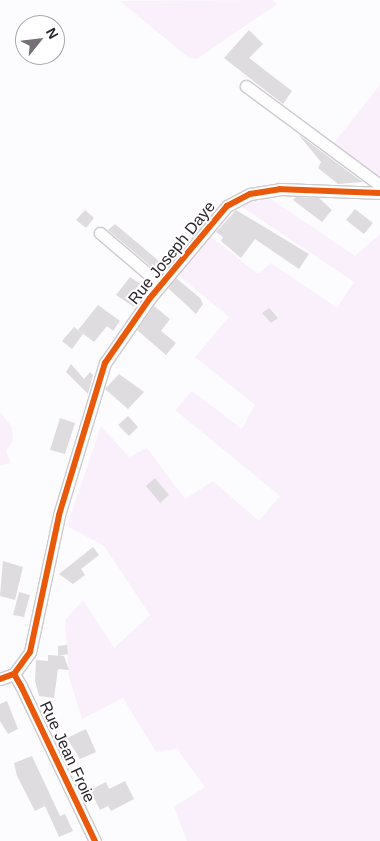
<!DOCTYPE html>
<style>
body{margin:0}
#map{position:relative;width:380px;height:841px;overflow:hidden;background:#fcfbfd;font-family:Arial,sans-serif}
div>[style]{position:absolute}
.green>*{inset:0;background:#f9f0fc}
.building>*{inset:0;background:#dfdce0}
.roads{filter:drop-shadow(1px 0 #cdcbce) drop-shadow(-1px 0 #cdcbce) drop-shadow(0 1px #cdcbce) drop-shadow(0 -1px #cdcbce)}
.minor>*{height:11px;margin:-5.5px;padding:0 5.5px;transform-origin:5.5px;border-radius:5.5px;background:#fffeff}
.cycleway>*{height:6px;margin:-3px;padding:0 3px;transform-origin:3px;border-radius:3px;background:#e8590c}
span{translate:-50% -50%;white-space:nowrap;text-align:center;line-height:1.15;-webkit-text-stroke:4px #fff;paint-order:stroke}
.street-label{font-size:16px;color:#2a252c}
.north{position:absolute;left:15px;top:15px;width:50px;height:50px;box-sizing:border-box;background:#fff;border:1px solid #aaa8ab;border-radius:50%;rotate:61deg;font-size:14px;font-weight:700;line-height:20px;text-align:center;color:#2a252c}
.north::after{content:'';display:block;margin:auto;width:18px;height:22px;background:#747075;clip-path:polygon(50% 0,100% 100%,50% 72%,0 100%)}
</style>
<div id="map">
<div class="green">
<div style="clip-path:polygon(272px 0,277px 4px,197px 59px,189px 58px,120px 1px)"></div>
<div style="clip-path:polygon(380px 85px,380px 185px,330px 148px)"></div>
<div style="clip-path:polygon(268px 197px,355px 256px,380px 234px,380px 841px,187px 841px,174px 807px,205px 787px,177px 749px,156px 752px,123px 698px,82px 719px,69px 677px,65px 620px,83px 600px,114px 648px,150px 615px,104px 546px,67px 526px,101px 426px,129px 457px,147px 448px,185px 499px,213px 481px,259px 521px,280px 496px,175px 410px,192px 391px,242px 429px,255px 405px,195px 357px,229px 317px,173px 271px,205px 232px,258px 274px,271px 263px,337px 308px,354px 282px,239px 205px)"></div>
<div style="clip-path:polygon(0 412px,12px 427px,13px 440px,6px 451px,11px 463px,0 466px)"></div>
</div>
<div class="building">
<div style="clip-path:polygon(249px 30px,263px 44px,249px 58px,292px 91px,283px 104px,224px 58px)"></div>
<div style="clip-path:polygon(298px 134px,353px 175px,363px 182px,338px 184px,318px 168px,321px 162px)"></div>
<div style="clip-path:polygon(296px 197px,319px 198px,332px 210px,322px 222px,293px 200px)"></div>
<div style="clip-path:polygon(355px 209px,373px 223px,364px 234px,346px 220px)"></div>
<div style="clip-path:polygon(85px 210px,94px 218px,86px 228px,76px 220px)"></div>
<div style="clip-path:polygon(236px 210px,309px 254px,299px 269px,255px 239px,241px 258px,221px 241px,223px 237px,216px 232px)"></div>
<div style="clip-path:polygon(115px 224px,166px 267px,160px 274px,108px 230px)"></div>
<div style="clip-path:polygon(130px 277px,146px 288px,134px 307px,116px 295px)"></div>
<div style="clip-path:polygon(176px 278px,200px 298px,203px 304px,196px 314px,168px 288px)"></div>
<div style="clip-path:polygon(98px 305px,120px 321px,113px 331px,107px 326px,94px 342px,78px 330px)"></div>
<div style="clip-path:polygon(154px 306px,170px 319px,161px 331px,176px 343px,166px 355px,137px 330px)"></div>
<div style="clip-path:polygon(269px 308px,278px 318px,271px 323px,262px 313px)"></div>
<div style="clip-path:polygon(74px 327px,83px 334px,72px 349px,62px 341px)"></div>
<div style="clip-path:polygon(71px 364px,84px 379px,90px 372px,93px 375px,88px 394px,66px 372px)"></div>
<div style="clip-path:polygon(119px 374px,144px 392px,128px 409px,105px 389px)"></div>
<div style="clip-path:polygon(128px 416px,138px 427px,129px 436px,118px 425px)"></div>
<div style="clip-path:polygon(60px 418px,75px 423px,65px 454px,50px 450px)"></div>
<div style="clip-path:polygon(155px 478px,169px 495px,160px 503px,146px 486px)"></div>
<div style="clip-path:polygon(93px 547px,99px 555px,81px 569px,85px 575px,73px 584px,59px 574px)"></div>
<div style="clip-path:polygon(3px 561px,23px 567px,15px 600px,0 596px)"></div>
<div style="clip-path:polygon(19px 592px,30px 595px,24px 617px,13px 615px)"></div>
<div style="clip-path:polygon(67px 645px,68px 654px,58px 656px,58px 646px)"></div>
<div style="clip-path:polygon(48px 655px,64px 656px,69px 670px,58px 669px,54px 698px,39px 696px,35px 681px,36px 660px,48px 661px)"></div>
<div style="clip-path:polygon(7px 701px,18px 729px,8px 734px,0 721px,0 704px)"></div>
<div style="clip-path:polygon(86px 729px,96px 752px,80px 759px,67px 738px)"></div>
<div style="clip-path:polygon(32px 756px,60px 816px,65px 814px,73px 831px,59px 837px,45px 806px,35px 811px,17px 776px,14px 763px)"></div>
<div style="clip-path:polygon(125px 781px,134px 799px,111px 811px,108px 806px,100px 810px,90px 790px,106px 782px,109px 789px)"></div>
</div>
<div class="roads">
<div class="minor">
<div style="left:246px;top:86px;width:167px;rotate:36.5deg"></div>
<div style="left:100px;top:233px;width:80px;rotate:40.4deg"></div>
<div style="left:14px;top:674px;width:27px;rotate:-54deg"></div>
<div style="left:30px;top:652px;width:140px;rotate:-78deg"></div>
<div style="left:59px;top:515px;width:159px;rotate:-73.2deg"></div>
<div style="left:105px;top:363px;width:79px;rotate:-55.3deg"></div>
<div style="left:150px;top:298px;width:120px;rotate:-50.1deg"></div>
<div style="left:227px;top:206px;width:26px;rotate:-28deg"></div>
<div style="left:250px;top:194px;width:30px;rotate:-9deg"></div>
<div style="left:280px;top:189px;width:100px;rotate:2.3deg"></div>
<div style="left:0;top:679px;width:15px;rotate:-20deg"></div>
<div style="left:14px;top:674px;width:14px;rotate:60deg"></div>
<div style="left:21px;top:686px;width:172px;rotate:64.5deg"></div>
</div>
</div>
<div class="cycleway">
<div style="left:14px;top:674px;width:27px;rotate:-54deg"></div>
<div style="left:30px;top:652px;width:140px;rotate:-78deg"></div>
<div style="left:59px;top:515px;width:159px;rotate:-73.2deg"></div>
<div style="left:105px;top:363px;width:79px;rotate:-55.3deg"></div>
<div style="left:150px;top:298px;width:120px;rotate:-50.1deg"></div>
<div style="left:227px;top:206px;width:26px;rotate:-28deg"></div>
<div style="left:250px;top:194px;width:30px;rotate:-9deg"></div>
<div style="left:280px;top:189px;width:100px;rotate:2.3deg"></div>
<div style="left:0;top:679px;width:15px;rotate:-20deg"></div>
<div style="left:14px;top:674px;width:14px;rotate:60deg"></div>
<div style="left:21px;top:686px;width:172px;rotate:64.5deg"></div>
</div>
<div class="street-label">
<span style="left:172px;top:253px;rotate:-51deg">Rue Joseph Daye</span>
<span style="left:67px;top:752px;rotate:65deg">Rue Jean Froie</span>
</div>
<div class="north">N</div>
</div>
